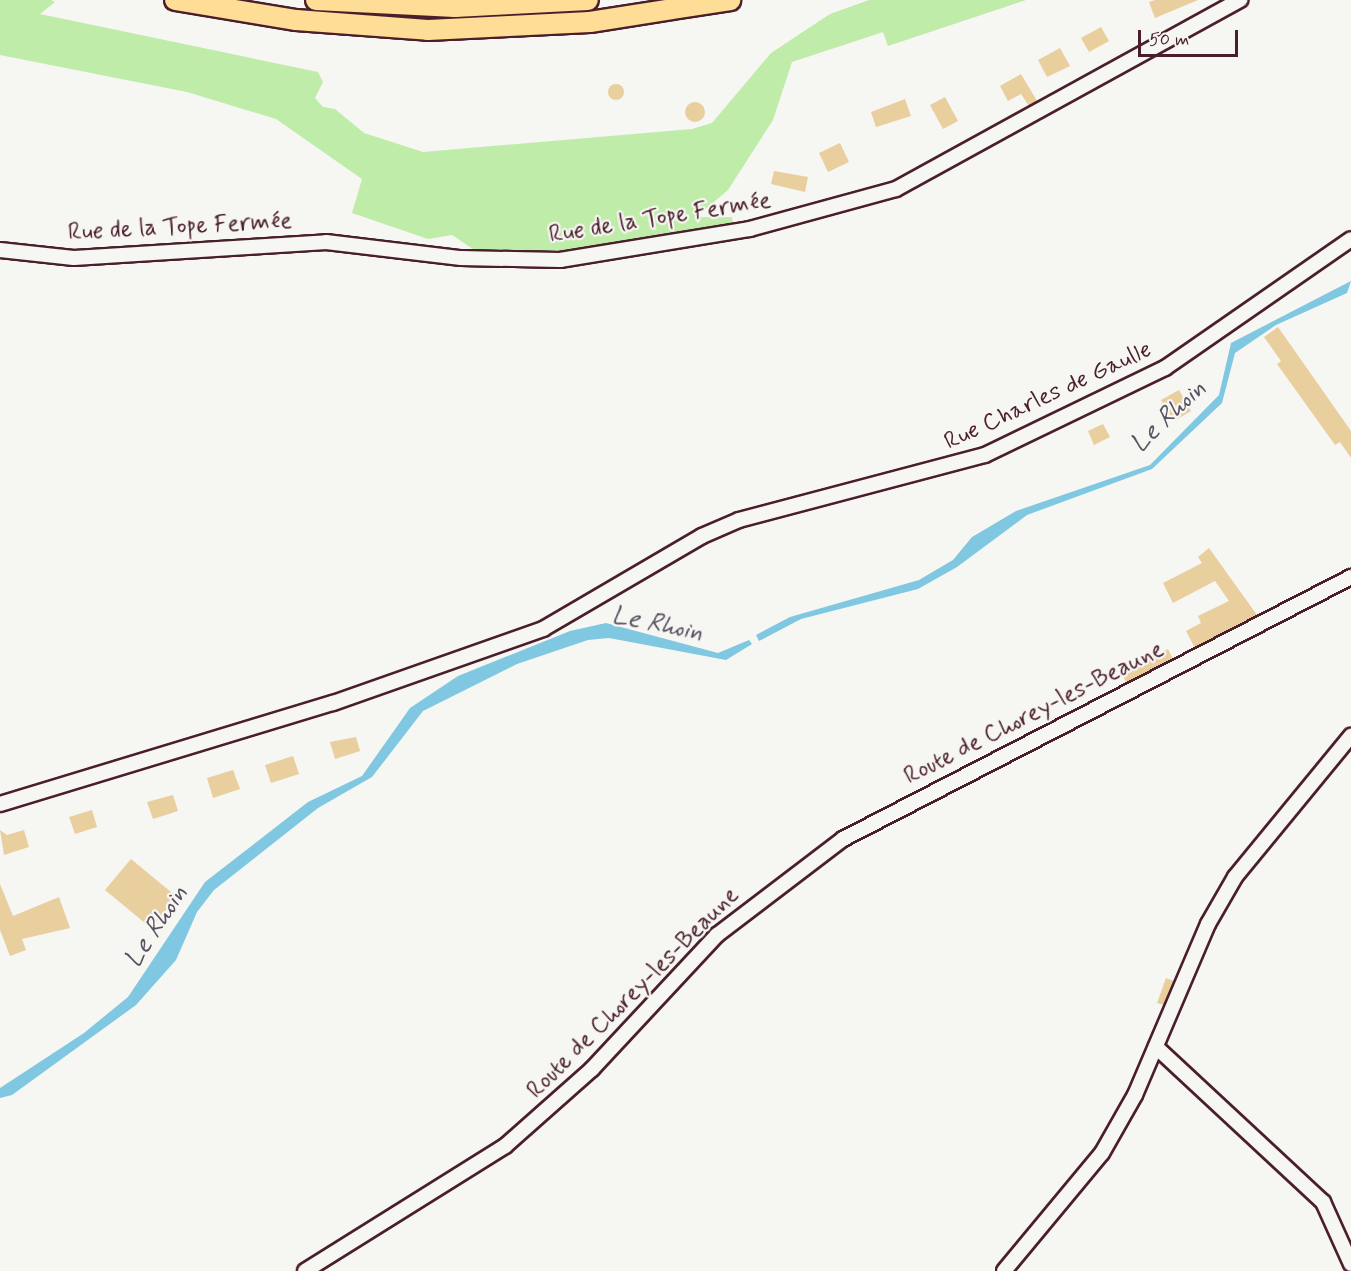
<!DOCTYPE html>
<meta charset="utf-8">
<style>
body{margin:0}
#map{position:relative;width:1351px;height:1271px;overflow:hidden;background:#f6f6f2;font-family:Mynerve,sans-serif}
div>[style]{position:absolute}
.green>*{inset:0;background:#bfeca9}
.water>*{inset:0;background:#80c7e1}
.building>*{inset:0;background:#e9ce9e}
.round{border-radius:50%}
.roads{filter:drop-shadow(2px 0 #4a1f2b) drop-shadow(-2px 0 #4a1f2b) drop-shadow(0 2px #4a1f2b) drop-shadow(0 -2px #4a1f2b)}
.minor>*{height:14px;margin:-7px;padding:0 7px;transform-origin:7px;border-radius:7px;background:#f6f6f2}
.highway>*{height:20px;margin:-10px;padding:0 10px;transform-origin:10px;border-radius:10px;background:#fedd96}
span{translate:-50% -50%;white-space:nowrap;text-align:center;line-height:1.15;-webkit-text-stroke:4.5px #f6f6f2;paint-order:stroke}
.street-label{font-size:24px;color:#4a1f2b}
.water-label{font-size:26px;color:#5a5162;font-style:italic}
.scale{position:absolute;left:1138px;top:30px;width:100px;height:27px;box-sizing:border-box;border:3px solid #4a1f2b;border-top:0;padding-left:8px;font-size:18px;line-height:21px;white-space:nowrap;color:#4a1f2b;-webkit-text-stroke:4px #f6f6f2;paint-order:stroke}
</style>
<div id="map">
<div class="green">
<div style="clip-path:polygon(0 0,51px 0,55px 2px,40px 14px,318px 72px,323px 82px,315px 98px,323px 107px,335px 109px,364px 133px,423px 152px,692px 129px,712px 123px,771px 53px,830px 14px,869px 0,1026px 0,888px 46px,883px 32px,792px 62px,773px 120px,728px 190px,696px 217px,732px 217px,733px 229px,567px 257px,482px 255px,452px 235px,428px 239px,352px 213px,362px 179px,276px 119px,187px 92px,0 55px)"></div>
</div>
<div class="water">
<div style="clip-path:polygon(1351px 281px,1347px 293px,1276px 325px,1235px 353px,1222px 403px,1152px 469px,1027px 515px,957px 567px,918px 589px,801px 619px,759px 641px,756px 635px,790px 617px,919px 580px,953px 560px,972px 537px,1016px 511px,1150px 465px,1219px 395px,1231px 343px)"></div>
<div style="clip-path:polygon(606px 623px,718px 653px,749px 640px,752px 644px,726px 660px,609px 638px,588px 640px,517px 664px,423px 711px,372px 777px,318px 808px,214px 890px,197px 912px,176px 960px,136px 1005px,12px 1095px,0 1098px,0 1088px,84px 1033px,128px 997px,205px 882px,308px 802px,362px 776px,410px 708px,458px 676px,570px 631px)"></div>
</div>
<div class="building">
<div style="clip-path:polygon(1198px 0,1155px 18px,1149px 2px,1155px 0)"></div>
<div style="clip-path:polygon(1101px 27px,1109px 41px,1089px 52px,1081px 38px)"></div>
<div style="clip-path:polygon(1060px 48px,1070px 66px,1047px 77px,1038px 60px)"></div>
<div style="clip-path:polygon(1021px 74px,1037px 101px,1029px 106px,1021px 94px,1008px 101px,1000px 86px)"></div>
<div class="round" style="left:608px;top:84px;width:16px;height:16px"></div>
<div style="clip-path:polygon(945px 97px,958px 121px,943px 129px,930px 105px)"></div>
<div style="clip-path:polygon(905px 99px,911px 116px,876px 127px,871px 112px)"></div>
<div class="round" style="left:685px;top:102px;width:20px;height:20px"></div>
<div style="clip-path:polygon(840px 143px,849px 162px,828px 172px,819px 153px)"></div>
<div style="clip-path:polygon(774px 171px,808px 177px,805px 192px,771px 184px)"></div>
<div style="clip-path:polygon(1278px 327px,1351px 431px,1351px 458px,1340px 442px,1335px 445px,1277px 364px,1281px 361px,1264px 337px)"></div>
<div style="clip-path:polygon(1179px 390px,1191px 411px,1174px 421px,1161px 400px)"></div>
<div style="clip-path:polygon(1103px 424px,1110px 437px,1094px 445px,1088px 431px)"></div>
<div style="clip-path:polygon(1209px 548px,1257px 615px,1195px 648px,1186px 631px,1201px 623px,1198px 616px,1229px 601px,1215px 581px,1173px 603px,1163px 583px,1202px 563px,1198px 557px)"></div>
<div style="clip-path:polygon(1168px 649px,1173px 659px,1127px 683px,1121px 673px)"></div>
<div style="clip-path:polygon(356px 737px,360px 751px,335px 759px,330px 742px)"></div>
<div style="clip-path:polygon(293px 756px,299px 774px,271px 783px,265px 765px)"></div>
<div style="clip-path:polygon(233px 770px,240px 789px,213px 798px,207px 778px)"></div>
<div style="clip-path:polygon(173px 795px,178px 811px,153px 819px,147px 802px)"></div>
<div style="clip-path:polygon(92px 810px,97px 827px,75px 834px,69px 817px)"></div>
<div style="clip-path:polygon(0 830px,7px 835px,24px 830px,29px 847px,4px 855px)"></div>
<div style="clip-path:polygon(131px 859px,177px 897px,151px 928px,105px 890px)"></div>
<div style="clip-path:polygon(0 884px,13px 916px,59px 897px,70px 928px,22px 939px,26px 950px,10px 956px,0 930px)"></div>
<div style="clip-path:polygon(1166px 978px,1174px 981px,1164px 1005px,1157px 1003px)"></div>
</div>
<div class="roads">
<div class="minor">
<div style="left:0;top:250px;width:74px;rotate:6.2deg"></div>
<div style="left:74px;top:258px;width:253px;rotate:-3.6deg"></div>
<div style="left:326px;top:242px;width:136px;rotate:6.8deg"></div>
<div style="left:461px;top:258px;width:99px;rotate:1.2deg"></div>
<div style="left:560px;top:260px;width:193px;rotate:-9.3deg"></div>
<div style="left:750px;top:229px;width:151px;rotate:-15.3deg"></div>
<div style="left:896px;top:189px;width:393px;rotate:-28.8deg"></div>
<div style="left:0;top:804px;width:348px;rotate:-16.9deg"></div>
<div style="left:333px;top:703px;width:223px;rotate:-19.4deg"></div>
<div style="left:543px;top:629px;width:184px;rotate:-30.3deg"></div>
<div style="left:702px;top:536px;width:40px;rotate:-23.4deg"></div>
<div style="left:739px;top:520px;width:254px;rotate:-14.8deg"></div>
<div style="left:985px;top:455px;width:200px;rotate:-25.8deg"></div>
<div style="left:1165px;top:368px;width:226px;rotate:-34.7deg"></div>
<div style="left:1156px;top:1047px;width:228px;rotate:42.9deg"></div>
<div style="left:1323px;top:1202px;width:68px;rotate:65.7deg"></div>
<div style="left:305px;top:1271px;width:236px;rotate:-32deg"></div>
<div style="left:505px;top:1146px;width:116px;rotate:-41.5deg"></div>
<div style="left:592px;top:1069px;width:183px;rotate:-47deg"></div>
<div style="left:717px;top:935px;width:158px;rotate:-37.3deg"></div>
<div style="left:843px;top:839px;width:572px;rotate:-27.28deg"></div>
<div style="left:1004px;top:1271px;width:153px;rotate:-50.3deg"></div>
<div style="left:1102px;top:1153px;width:67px;rotate:-60.4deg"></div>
<div style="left:1135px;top:1095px;width:186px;rotate:-66.9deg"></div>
<div style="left:1208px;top:924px;width:54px;rotate:-60.1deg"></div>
<div style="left:1235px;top:877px;width:183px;rotate:-50.6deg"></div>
</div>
<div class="highway">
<div style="left:175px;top:0;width:123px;rotate:9.4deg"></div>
<div style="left:296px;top:20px;width:132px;rotate:4.3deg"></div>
<div style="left:428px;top:30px;width:162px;rotate:-2.8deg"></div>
<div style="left:590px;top:22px;width:142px;rotate:-8.9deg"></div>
<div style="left:316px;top:0;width:139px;rotate:2.9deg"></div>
<div style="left:455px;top:7px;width:133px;rotate:-3deg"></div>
</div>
</div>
<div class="street-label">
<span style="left:660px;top:218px;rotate:-9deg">Rue de la Tope Fermée</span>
<span style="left:180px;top:227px;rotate:-3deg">Rue de la Tope Fermée</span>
<span style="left:1048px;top:396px;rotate:-25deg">Rue Charles de Gaulle</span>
<span style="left:1034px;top:713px;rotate:-27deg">Route de Chorey-les-Beaune</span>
<span style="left:633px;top:993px;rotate:-45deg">Route de Chorey-les-Beaune</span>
</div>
<div class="water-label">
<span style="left:1169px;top:417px;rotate:-44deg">Le Rhoin</span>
<span style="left:657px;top:625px;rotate:11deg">Le Rhoin</span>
<span style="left:157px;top:927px;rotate:-57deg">Le Rhoin</span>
</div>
<div class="scale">50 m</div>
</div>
